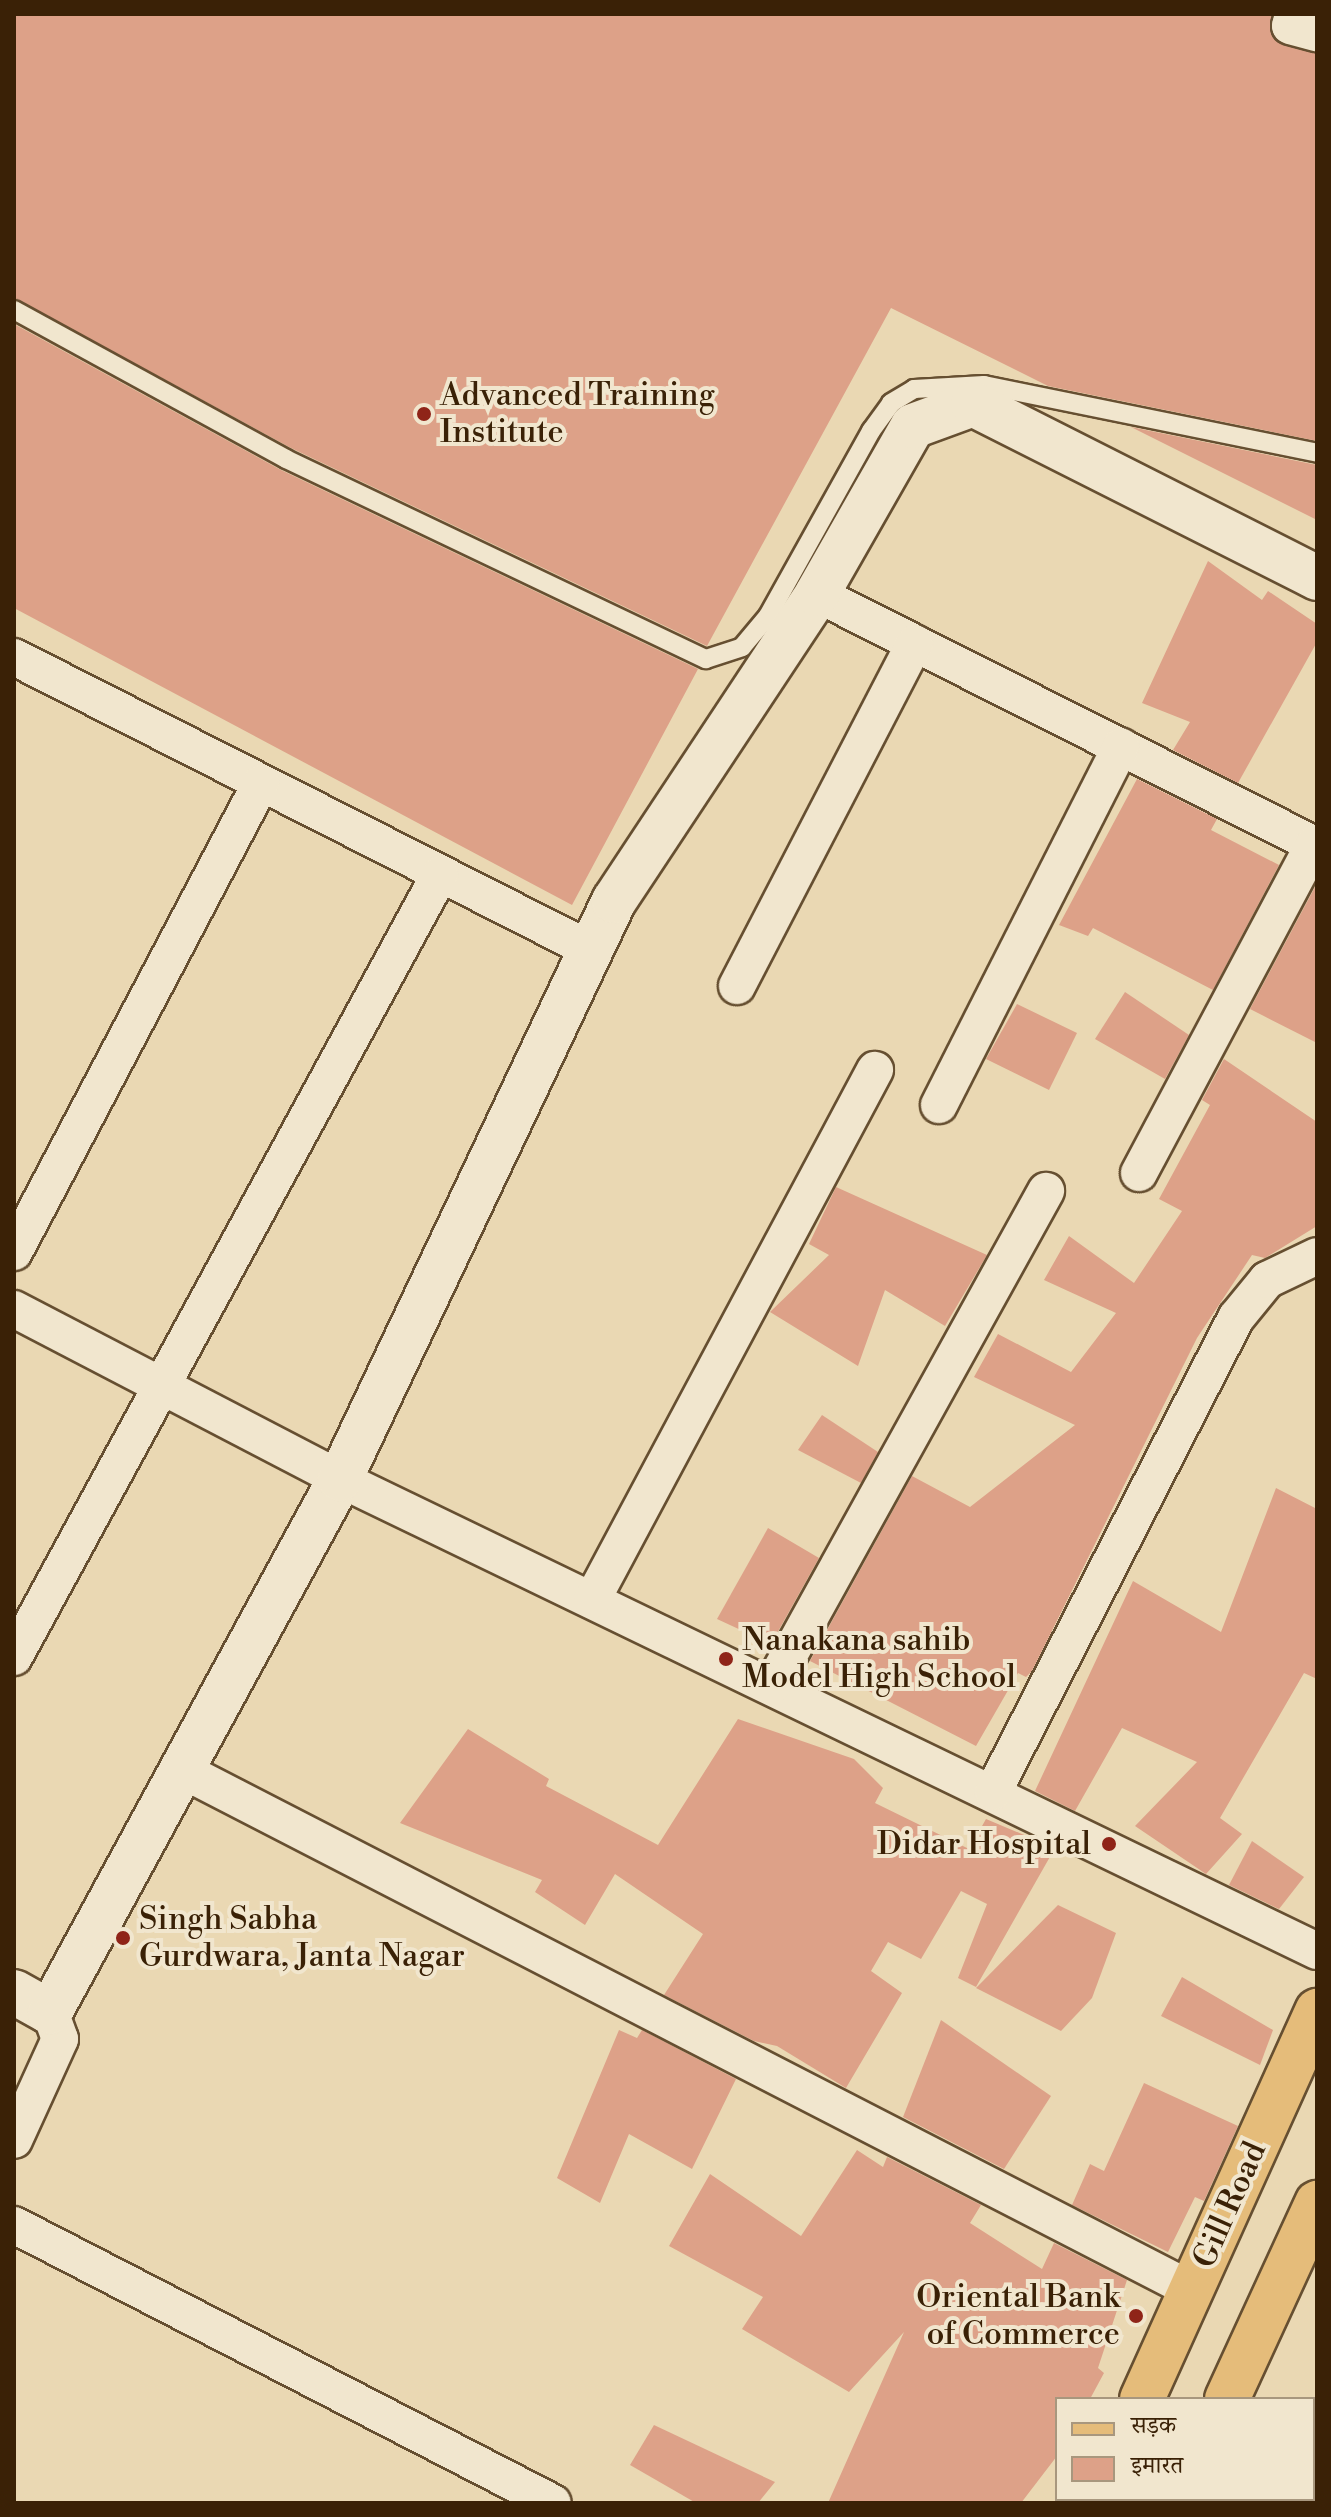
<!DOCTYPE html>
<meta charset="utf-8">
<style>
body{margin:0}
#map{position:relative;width:1331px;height:2517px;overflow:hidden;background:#ead8b3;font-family:"Libre Bodoni","Noto Serif Devanagari",serif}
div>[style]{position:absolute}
.building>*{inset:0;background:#dda188}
.roads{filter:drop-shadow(2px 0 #664f31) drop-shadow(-2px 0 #664f31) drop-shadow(0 2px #664f31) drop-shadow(0 -2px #664f31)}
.service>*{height:18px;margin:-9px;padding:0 9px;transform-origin:9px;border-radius:9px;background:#f1e6ce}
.minor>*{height:36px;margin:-18px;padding:0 18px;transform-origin:18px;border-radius:18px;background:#f1e6ce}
.tertiary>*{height:44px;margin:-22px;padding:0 22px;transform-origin:22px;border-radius:22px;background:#f1e6ce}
.primary>*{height:44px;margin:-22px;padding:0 22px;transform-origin:22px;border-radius:22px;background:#e5bc7a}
.dots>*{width:22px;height:22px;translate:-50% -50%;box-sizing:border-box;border:4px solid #f1e6ce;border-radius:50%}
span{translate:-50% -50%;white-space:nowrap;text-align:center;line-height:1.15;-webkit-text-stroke:8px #f1e6ce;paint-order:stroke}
.poi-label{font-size:32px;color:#3a2106}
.left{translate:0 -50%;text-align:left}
.right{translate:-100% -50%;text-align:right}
.street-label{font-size:32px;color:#3a2106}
.frame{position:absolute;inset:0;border:16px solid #3a2106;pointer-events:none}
.legend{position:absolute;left:1055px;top:2397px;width:260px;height:104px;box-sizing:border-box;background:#f1e6ce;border:2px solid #a8977e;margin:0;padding:10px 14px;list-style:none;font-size:24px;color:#3a2106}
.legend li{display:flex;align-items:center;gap:16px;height:40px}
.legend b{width:40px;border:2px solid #a8977e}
</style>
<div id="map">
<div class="building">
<div style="clip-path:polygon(14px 14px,1271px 14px,1276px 41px,1317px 53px,1317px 441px,1048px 386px,891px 308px,707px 646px,291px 448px,14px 298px)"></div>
<div style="clip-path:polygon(14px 324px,281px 470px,698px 669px,572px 905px,14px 608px)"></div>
<div style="clip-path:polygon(1131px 427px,1317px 465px,1317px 520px)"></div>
<div style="clip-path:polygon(1208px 561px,1262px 600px,1268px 591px,1317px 624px,1317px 642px,1238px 783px,1173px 750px,1190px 722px,1142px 703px)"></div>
<div style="clip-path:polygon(1137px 779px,1217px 819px,1211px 830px,1279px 865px,1213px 990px,1093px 928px,1088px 936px,1059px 925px)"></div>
<div style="clip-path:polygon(1315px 887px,1317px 888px,1317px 1043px,1250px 1009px)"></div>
<div style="clip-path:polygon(1125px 992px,1189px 1035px,1165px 1079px,1095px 1039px)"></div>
<div style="clip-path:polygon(1017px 1004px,1077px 1033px,1049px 1090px,986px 1059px)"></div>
<div style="clip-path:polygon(1224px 1059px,1317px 1122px,1317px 1226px,1265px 1258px,1252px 1255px,1197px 1338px,1032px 1671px,1026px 1677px,1018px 1673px,976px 1746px,810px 1661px,912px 1476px,970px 1507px,1075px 1425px,974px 1377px,998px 1334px,1071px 1372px,1116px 1313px,1044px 1280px,1069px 1236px,1134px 1283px,1182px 1211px,1159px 1199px,1210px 1105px,1202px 1100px)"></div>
<div style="clip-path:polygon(836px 1187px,987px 1255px,945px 1326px,885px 1290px,858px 1366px,770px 1312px,829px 1255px,809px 1244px)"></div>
<div style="clip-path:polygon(822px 1415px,878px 1452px,861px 1483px,798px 1450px)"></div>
<div style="clip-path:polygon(1276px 1488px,1317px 1509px,1317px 1679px,1304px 1673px,1220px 1818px,1242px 1834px,1206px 1874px,1135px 1826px,1197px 1762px,1122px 1728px,1075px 1811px,1035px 1791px,1133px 1581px,1221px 1632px)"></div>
<div style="clip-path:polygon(768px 1528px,819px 1558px,771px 1644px,717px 1619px)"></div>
<div style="clip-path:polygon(738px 1719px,854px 1759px,883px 1788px,875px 1803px,969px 1849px,986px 1819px,1055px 1848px,976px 1987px,958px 1978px,987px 1904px,961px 1891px,921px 1959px,888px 1942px,871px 1971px,902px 1993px,846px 2088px,777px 2046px,754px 2041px,664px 1995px,703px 1934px,615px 1874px,585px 1925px,535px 1892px,542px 1880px,400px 1823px,468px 1729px,549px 1779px,546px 1786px,658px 1845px)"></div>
<div style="clip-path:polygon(1252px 1841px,1304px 1877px,1279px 1909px,1229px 1885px)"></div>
<div style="clip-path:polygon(1058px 1905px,1116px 1933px,1092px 1998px,1061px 2031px,976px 1988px)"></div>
<div style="clip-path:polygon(1182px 1977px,1273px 2030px,1260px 2065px,1161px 2016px)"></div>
<div style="clip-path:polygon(941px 2020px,1051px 2096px,1004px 2169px,903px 2117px)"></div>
<div style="clip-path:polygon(619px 2030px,637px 2038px,642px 2030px,736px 2079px,692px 2169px,629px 2134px,600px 2203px,557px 2178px)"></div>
<div style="clip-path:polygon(1144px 2083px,1238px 2126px,1204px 2201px,1195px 2197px,1168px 2252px,1072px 2205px,1090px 2164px,1104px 2171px)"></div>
<div style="clip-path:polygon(857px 2150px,883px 2167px,887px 2157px,981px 2205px,970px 2223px,1042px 2269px,1054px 2243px,1127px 2280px,1098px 2368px,1104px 2373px,1090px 2399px,1057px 2399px,1057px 2456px,1021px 2503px,828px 2503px,904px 2332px,849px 2392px,742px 2329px,763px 2297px,669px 2246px,710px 2174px,801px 2236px)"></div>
<div style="clip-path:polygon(654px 2425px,775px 2482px,758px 2503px,696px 2503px,630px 2465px)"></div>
</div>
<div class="roads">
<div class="service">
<div style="left:14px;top:310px;width:310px;rotate:28.7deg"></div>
<div style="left:286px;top:459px;width:465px;rotate:25.5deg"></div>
<div style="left:706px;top:659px;width:38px;rotate:-18deg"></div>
<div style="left:742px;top:647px;width:40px;rotate:-50deg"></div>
<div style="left:768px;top:616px;width:212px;rotate:-60.9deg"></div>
<div style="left:871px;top:431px;width:34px;rotate:-54deg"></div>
<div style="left:891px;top:403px;width:27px;rotate:-31deg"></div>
<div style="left:914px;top:389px;width:70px;rotate:-3.3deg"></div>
<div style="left:984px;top:385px;width:340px;rotate:11.5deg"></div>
</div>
<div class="minor">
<div style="left:1293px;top:14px;width:12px;rotate:104deg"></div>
<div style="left:1290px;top:26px;width:28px;rotate:15deg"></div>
<div style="left:817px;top:594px;width:560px;rotate:26.75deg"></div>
<div style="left:14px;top:657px;width:645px;rotate:26.92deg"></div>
<div style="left:737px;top:986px;width:386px;rotate:-62.6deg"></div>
<div style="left:939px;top:1105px;width:402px;rotate:-63.1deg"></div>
<div style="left:1139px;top:1173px;width:373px;rotate:-62deg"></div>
<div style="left:14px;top:1252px;width:530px;rotate:-62.23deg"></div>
<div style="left:14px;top:1309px;width:368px;rotate:27.5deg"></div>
<div style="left:340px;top:1479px;width:1085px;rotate:25.79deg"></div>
<div style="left:592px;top:1600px;width:601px;rotate:-61.9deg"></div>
<div style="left:14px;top:1657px;width:891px;rotate:-61.45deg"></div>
<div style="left:772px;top:1686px;width:566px;rotate:-61.03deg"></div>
<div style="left:182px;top:1770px;width:1136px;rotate:27.24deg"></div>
<div style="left:993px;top:1792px;width:533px;rotate:-62.86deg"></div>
<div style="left:1236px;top:1318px;width:49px;rotate:-50.8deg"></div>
<div style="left:1267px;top:1280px;width:55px;rotate:-25.6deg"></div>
<div style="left:14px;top:2140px;width:111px;rotate:-65.5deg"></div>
<div style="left:60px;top:2039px;width:29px;rotate:-110deg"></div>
<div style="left:14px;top:2225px;width:606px;rotate:27.28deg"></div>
</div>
<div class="tertiary">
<div style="left:14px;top:1992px;width:41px;rotate:29.1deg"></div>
<div style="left:50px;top:2012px;width:607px;rotate:-61.45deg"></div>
<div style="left:340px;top:1479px;width:640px;rotate:-64.64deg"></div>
<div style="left:614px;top:901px;width:368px;rotate:-56.5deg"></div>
<div style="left:817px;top:594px;width:193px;rotate:-60.3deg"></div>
<div style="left:913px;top:426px;width:64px;rotate:-20.1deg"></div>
<div style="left:973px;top:404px;width:386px;rotate:26.8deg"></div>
</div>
<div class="primary">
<div style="left:1142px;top:2399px;width:426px;rotate:-65.7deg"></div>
<div style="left:1227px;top:2399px;width:216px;rotate:-65.3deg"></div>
<div style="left:1095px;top:2503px;width:4px;rotate:-63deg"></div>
<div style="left:1180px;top:2503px;width:4px;rotate:-76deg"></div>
</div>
</div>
<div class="dots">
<div style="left:424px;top:414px;background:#8f2418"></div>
<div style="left:726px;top:1659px;background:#8f2418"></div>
<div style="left:1109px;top:1844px;background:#8f2418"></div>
<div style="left:123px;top:1938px;background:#8f2418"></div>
<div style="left:1136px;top:2316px;background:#8f2418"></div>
</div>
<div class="poi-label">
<span class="left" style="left:440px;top:414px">Advanced Training<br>Institute</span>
<span class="left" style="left:742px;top:1659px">Nanakana sahib<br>Model High School</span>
<span class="right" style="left:1091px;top:1844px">Didar Hospital</span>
<span class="left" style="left:139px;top:1938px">Singh Sabha<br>Gurdwara, Janta Nagar</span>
<span class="right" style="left:1120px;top:2316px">Oriental Bank<br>of Commerce</span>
</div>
<div class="street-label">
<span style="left:1230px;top:2205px;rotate:-66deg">Gill Road</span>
</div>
<div class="frame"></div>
<ul class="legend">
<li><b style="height:10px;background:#e5bc7a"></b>सड़क</li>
<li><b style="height:22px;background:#dda188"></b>इमारत</li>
</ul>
</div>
